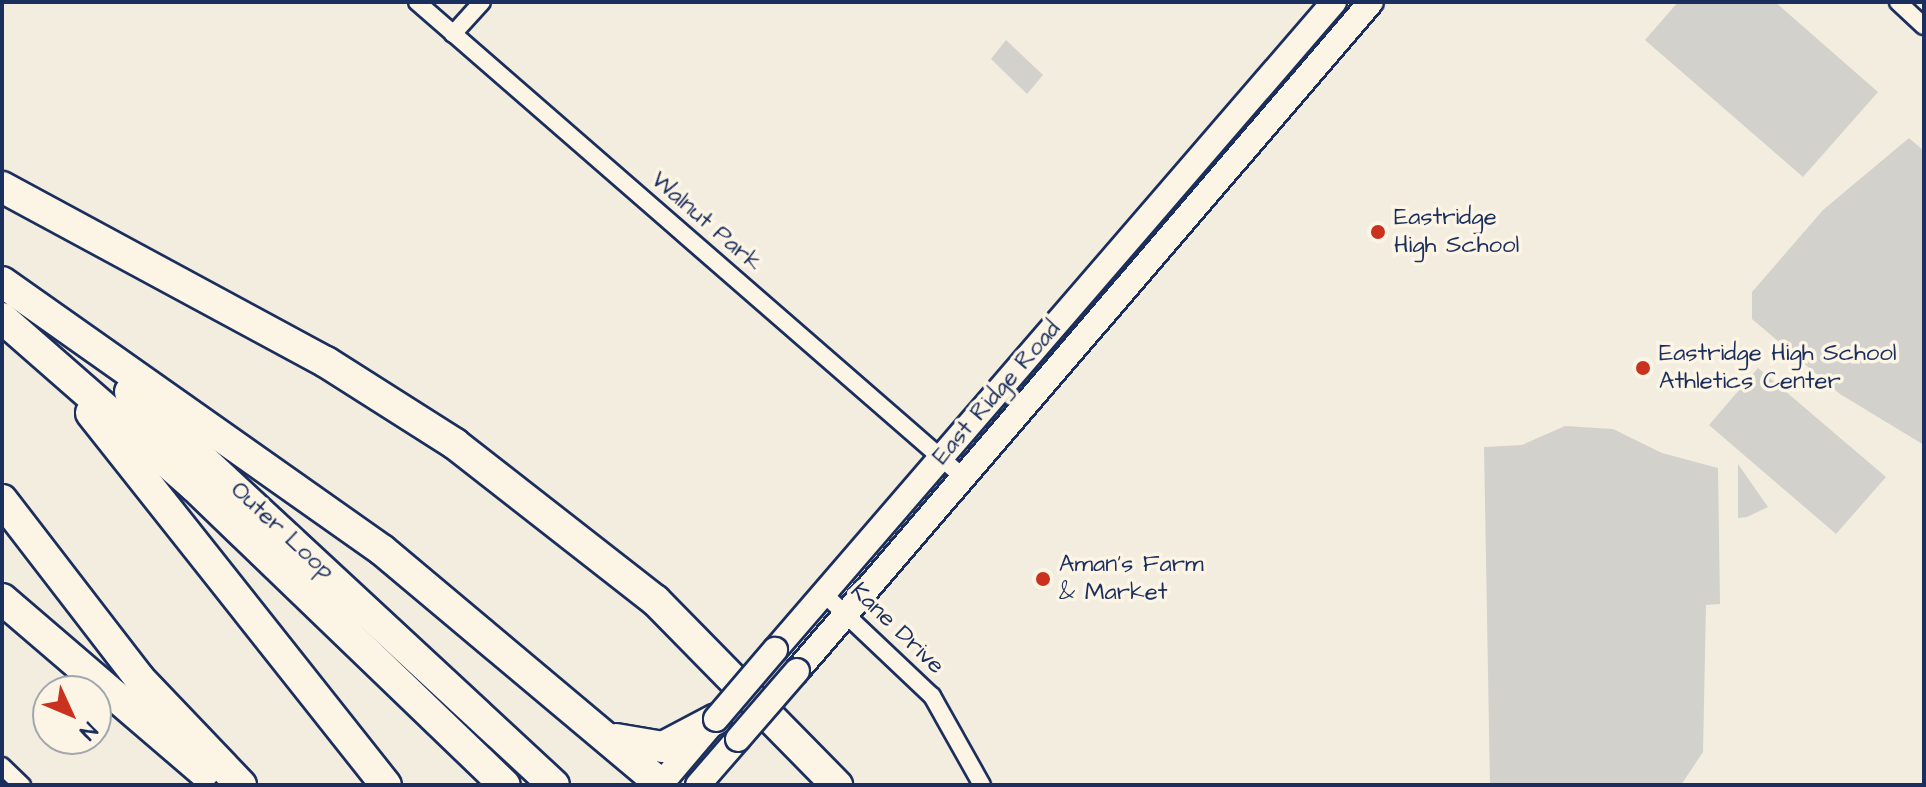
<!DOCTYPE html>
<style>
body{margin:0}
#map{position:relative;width:1926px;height:787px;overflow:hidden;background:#f3ede0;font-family:"Architects Daughter",sans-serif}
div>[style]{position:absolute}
.green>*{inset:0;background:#d3d1cc}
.roads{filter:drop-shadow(2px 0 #1b2f5e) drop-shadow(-2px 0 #1b2f5e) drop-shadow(0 2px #1b2f5e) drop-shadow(0 -2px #1b2f5e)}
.minor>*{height:16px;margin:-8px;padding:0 8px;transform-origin:8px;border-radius:8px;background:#fcf5e5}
.secondary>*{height:24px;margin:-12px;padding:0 12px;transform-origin:12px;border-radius:12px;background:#fcf5e5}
.motorway>*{height:30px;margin:-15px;padding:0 15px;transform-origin:15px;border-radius:15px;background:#fcf5e5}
.bridges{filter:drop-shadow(2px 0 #1b2f5e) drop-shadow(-2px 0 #1b2f5e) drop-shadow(0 2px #1b2f5e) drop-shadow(0 -2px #1b2f5e)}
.secondary-bridge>*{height:24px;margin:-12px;padding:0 12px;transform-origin:12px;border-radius:12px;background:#fcf5e5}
.dots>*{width:22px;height:22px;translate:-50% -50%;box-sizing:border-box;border:4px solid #fcf5e5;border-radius:50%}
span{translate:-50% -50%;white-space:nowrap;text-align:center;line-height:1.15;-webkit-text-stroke:7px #fcf5e5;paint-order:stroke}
.poi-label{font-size:24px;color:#1b2f5e}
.left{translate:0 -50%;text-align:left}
.street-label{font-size:24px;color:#1b2f5e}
.frame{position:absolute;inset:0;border:4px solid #1b2f5e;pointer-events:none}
.north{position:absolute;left:32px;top:675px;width:80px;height:80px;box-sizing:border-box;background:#fcf5e5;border:2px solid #a2a6af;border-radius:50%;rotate:134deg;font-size:22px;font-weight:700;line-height:32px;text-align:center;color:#1b2f5e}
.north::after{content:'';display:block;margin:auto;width:28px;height:36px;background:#c8321e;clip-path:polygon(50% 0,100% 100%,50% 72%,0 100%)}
</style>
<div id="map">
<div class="green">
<div style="clip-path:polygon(1678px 2px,1775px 2px,1878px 92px,1803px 177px,1645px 40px)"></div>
<div style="clip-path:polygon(1006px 40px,1043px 75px,1027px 94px,991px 59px)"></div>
<div style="clip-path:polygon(1909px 138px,1924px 151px,1924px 445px,1840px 394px,1752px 319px,1752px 292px,1823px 210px)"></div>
<div style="clip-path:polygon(1758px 368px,1886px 477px,1836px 534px,1709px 425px)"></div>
<div style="clip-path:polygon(1565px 426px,1613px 429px,1662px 453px,1718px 468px,1720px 604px,1706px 605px,1703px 752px,1681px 785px,1490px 785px,1484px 447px,1522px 445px)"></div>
<div style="clip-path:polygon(1738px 464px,1768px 507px,1747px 517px,1738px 518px)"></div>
</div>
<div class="roads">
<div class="minor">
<div style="left:417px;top:2px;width:724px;rotate:41.02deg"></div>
<div style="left:1898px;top:2px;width:35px;rotate:43deg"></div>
<div style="left:453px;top:34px;width:43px;rotate:-47.8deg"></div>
<div style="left:823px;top:593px;width:150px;rotate:43.4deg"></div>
<div style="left:932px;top:696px;width:102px;rotate:60.7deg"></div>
<div style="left:2px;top:766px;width:28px;rotate:44deg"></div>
</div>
<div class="secondary">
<div style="left:775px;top:650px;width:856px;rotate:-49.22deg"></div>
<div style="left:797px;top:671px;width:881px;rotate:-49.37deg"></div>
<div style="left:660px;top:785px;width:77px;rotate:-49.7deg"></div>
<div style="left:698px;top:785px;width:61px;rotate:-49deg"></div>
</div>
<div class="motorway">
<div style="left:2px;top:187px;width:368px;rotate:28.4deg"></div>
<div style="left:326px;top:362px;width:153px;rotate:32.4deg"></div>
<div style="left:455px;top:444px;width:254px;rotate:38deg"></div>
<div style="left:655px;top:600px;width:260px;rotate:45.5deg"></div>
<div style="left:2px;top:282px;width:465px;rotate:35.2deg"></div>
<div style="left:382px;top:550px;width:366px;rotate:40deg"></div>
<div style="left:2px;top:318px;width:255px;rotate:41.2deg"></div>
<div style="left:194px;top:486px;width:431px;rotate:43.9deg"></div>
<div style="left:130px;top:392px;width:578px;rotate:42.83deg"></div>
<div style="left:91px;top:413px;width:475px;rotate:51.6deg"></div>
<div style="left:2px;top:500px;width:225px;rotate:52.4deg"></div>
<div style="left:139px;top:678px;width:148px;rotate:46.4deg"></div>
<div style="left:2px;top:599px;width:266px;rotate:40.6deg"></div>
<div style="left:616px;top:739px;width:48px;rotate:9.7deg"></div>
<div style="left:663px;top:747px;width:60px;rotate:-27.8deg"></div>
</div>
</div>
<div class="bridges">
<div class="secondary-bridge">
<div style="left:716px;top:719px;width:91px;rotate:-49.5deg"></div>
<div style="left:738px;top:739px;width:90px;rotate:-49.1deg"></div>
</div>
</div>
<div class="dots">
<div style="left:1378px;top:232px;background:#c8321e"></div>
<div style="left:1643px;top:368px;background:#c8321e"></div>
<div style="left:1043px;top:579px;background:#c8321e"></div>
</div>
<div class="poi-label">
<span class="left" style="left:1394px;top:232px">Eastridge<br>High School</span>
<span class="left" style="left:1659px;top:368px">Eastridge High School<br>Athletics Center</span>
<span class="left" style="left:1059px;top:579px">Aman's Farm<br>&amp; Market</span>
</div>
<div class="street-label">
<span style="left:706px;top:222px;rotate:41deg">Walnut Park</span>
<span style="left:997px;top:393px;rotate:-49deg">East Ridge Road</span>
<span style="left:282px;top:531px;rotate:43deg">Outer Loop</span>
<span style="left:897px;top:629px;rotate:44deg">Kane Drive</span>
</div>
<div class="frame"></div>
<div class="north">N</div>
</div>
